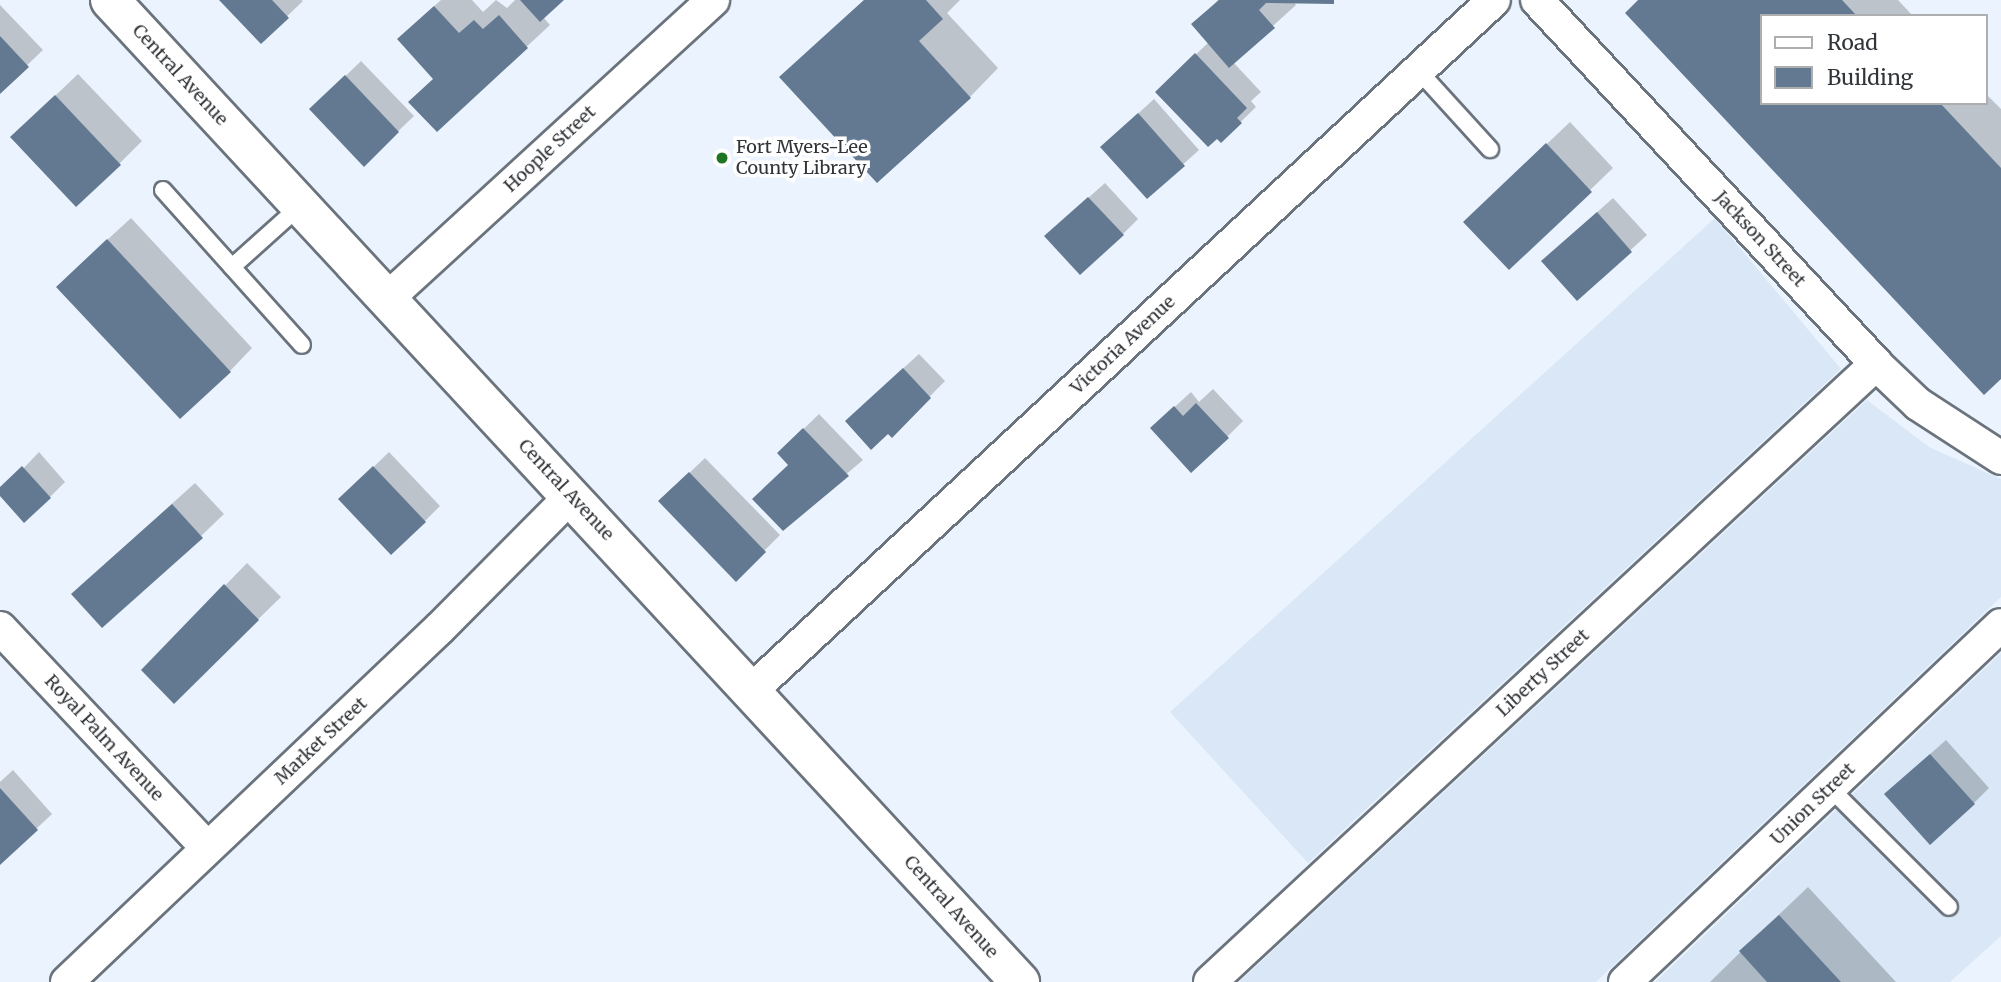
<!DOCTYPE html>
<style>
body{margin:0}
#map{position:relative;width:2001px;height:982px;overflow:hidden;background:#ebf4fe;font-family:Merriweather,serif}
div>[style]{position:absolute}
.built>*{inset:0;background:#d9e7f7}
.shadow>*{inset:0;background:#0003}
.building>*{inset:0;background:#637991}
.roads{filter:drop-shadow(2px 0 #6b737c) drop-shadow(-2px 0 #6b737c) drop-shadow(0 2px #6b737c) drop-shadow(0 -2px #6b737c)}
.service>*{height:16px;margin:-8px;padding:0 8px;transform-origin:8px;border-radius:8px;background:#fff}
.minor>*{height:32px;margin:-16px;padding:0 16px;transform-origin:16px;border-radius:16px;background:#fff}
.tertiary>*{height:38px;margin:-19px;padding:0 19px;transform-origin:19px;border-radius:19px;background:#fff}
.dots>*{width:19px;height:19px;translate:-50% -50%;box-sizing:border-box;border:4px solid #fff;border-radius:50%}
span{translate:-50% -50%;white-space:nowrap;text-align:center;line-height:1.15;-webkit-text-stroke:7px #fff;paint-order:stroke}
.street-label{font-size:18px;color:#313438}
.poi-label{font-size:18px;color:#313438}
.left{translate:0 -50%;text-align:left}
.legend{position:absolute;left:1760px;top:14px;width:228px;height:91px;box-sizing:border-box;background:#fff;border:2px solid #adaeaf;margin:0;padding:9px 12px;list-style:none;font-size:21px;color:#313438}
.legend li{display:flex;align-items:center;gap:14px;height:35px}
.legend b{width:35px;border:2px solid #adaeaf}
</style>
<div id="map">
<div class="built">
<div style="clip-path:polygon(1715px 218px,1841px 369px,1308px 863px,1170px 712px)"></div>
<div style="clip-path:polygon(1867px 400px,1929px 447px,2001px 479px,2001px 597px,1596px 982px,1239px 982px)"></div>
<div style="clip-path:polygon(2001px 653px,2001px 936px,1950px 982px,1655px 982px)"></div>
</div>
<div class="shadow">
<div style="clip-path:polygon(222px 0,301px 0,303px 1px,261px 41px)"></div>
<div style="clip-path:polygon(441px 0,472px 0,483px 12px,496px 0,507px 8px,515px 0,561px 0,543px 17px,550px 25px,437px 130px,435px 78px,422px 17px)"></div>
<div style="clip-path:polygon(864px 0,960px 0,947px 13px,998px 68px,970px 97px,810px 49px)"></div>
<div style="clip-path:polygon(1218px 0,1335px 0,1294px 2px,1296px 5px,1233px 62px,1261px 92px,1251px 101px,1256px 107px,1221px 141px,1172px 77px,1209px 42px,1194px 24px)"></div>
<div style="clip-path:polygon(1640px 0,1898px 0,1913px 16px,1761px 16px,1761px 103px,1985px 103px,1985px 93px,2001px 109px,2001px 377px)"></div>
<div style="clip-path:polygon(0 5px,43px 50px,0 91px)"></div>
<div style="clip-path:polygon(361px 61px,414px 116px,364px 164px,327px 94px)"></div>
<div style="clip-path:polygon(78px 74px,142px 141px,119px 164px,35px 115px)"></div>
<div style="clip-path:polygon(1154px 99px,1199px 150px,1147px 197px,1118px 132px)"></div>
<div style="clip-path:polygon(1570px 122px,1613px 168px,1509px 268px,1488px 200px)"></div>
<div style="clip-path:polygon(1105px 183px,1138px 219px,1123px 234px,1062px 221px)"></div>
<div style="clip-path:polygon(1613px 198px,1647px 235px,1577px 299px,1559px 246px)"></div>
<div style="clip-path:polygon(131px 218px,252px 348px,230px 371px,81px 264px)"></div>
<div style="clip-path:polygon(919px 354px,945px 381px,892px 435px,862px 406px)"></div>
<div style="clip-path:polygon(1213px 389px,1243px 421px,1227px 437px,1168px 413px,1191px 392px,1199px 402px)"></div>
<div style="clip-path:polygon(819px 414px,863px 460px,783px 528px,790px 464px,779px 453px)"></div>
<div style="clip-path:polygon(39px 452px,65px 482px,50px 497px,0 493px)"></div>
<div style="clip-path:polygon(389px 452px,440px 506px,425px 521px,356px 484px)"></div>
<div style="clip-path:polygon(705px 458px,780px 535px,736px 579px,660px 501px)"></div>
<div style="clip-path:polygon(195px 483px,224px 514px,201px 536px,96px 572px)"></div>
<div style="clip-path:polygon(247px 563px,281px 597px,174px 701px,143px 670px)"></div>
<div style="clip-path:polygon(1946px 740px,1989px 788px,1974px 803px,1902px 779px)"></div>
<div style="clip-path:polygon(13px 770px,52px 814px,1px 862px,0 782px)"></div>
<div style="clip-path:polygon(1808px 887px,1896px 982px,1710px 982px,1770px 923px)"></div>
</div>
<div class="building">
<div style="clip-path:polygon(219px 0,272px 0,289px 18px,261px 44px)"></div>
<div style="clip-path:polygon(520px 0,564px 0,540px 22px)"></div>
<div style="clip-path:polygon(864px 0,926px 0,943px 19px,919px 41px,971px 98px,877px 183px,779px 77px)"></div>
<div style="clip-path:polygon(1219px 0,1334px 0,1334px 4px,1266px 3px,1259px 10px,1275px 28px,1229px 68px,1191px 24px)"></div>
<div style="clip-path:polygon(1638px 0,1842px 0,1857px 16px,1761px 16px,1761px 103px,1940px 103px,2001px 168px,2001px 379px,1984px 395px,1625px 13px)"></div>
<div style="clip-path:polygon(434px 6px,459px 33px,474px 20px,483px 29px,499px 15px,528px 48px,437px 132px,408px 102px,433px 79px,397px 39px)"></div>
<div style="clip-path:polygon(0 36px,29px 67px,0 94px)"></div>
<div style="clip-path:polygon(1195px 53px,1247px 108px,1237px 118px,1242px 123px,1221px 143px,1217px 139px,1208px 147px,1155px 92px)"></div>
<div style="clip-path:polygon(345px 75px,399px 132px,364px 167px,309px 109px)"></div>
<div style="clip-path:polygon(55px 95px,121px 165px,76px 207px,10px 137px)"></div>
<div style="clip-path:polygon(1138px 113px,1185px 166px,1147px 199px,1100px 147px)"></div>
<div style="clip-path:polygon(1546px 143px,1592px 192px,1509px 270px,1463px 222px)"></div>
<div style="clip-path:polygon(1088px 197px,1124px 235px,1080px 275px,1044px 236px)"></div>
<div style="clip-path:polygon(1597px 212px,1632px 252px,1577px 301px,1541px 261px)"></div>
<div style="clip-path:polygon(107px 239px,231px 372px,180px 419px,56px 287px)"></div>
<div style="clip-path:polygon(903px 368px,931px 398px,892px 438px,888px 434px,871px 450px,845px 421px)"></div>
<div style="clip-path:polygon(1196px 403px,1229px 438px,1191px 473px,1150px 428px,1174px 406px,1183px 416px)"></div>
<div style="clip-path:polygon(803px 428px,849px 476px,783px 531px,752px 499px,788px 465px,777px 453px)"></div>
<div style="clip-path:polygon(22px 466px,51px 498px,24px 523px,0 496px,0 487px)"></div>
<div style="clip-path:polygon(373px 466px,426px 522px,391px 555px,338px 499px)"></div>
<div style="clip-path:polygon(689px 472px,766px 552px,736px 582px,658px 501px)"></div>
<div style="clip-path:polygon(172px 504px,203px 538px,102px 628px,71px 594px)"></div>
<div style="clip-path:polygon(224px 584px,259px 620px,174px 704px,141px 670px)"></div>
<div style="clip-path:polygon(1930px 754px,1975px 804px,1930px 845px,1884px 794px)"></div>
<div style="clip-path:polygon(0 788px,38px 830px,0 865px)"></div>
<div style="clip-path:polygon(1779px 915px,1841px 982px,1767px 982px,1739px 951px)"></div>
</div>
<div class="roads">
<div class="service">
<div style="left:1418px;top:70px;width:107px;rotate:47.7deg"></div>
<div style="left:163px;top:190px;width:208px;rotate:48.1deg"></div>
<div style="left:232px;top:267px;width:93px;rotate:-41.9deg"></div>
<div style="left:1830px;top:788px;width:168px;rotate:45deg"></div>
</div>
<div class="minor">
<div style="left:1537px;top:0;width:497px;rotate:47deg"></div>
<div style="left:1876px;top:364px;width:58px;rotate:43.6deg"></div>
<div style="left:1918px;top:404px;width:99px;rotate:33deg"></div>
<div style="left:388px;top:298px;width:441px;rotate:-42.5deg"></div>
<div style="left:0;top:628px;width:302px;rotate:46.7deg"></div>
<div style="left:752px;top:690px;width:1013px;rotate:-42.92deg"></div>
<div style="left:67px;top:982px;width:514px;rotate:-43.5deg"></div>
<div style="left:440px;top:628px;width:186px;rotate:-45.2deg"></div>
<div style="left:1210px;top:982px;width:909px;rotate:-42.86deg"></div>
<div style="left:1625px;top:982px;width:518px;rotate:-43.52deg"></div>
</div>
<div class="tertiary">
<div style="left:110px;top:0;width:1339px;rotate:47.18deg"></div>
</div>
</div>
<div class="dots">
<div style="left:722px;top:158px;background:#1e7522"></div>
</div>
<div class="street-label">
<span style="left:180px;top:75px;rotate:47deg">Central Avenue</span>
<span style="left:550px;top:149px;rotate:-43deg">Hoople Street</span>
<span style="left:1760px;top:239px;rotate:47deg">Jackson Street</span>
<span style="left:1123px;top:345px;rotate:-43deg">Victoria Avenue</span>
<span style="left:566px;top:490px;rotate:47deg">Central Avenue</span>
<span style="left:1543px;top:673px;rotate:-43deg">Liberty Street</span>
<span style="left:104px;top:738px;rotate:47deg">Royal Palm Avenue</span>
<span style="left:321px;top:741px;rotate:-43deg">Market Street</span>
<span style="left:1813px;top:804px;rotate:-44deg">Union Street</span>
<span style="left:951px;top:907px;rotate:48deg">Central Avenue</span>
</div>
<div class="poi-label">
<span class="left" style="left:736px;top:158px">Fort Myers-Lee<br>County Library</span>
</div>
<ul class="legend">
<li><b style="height:9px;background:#fff"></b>Road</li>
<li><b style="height:19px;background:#637991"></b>Building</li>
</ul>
</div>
